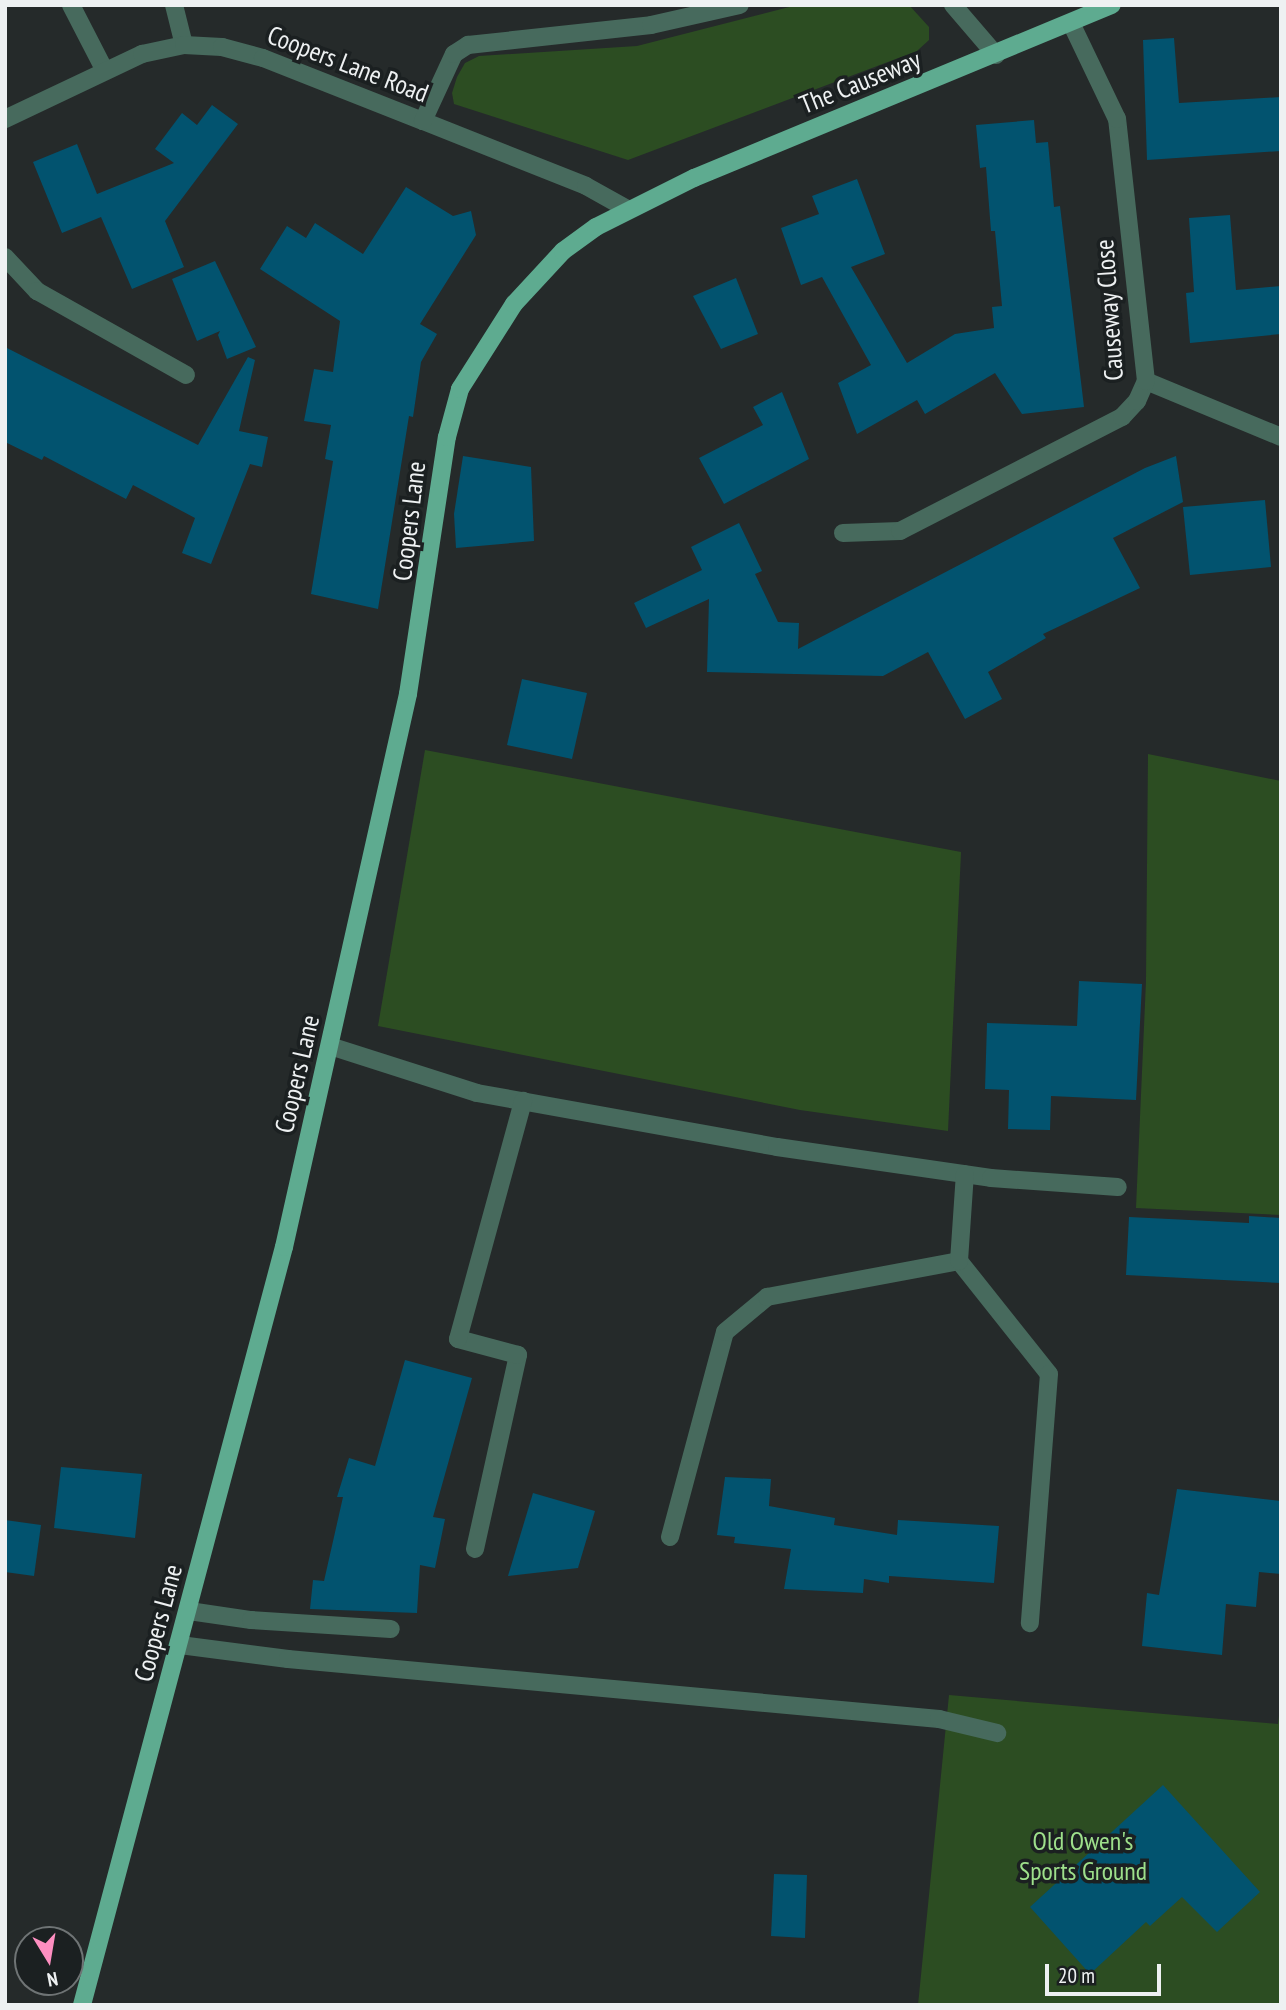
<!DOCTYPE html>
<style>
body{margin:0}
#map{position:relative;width:1286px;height:2010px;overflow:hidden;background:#252a2a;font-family:"PT Sans Narrow",sans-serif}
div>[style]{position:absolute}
.green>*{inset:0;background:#2c4d22}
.building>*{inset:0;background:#02536f}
.minor>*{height:18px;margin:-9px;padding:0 9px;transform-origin:9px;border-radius:9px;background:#476a5d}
.major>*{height:18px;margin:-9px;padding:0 9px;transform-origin:9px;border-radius:9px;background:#5eab90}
span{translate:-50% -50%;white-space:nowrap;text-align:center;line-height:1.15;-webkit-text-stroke:7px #1b2021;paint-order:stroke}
.street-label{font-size:26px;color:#eef1f2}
.park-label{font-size:26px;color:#9ee08b}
.frame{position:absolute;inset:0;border:7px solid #eef1f2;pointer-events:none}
.north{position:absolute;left:14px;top:1926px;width:70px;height:70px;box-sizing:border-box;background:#1b2021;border:2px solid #6f7475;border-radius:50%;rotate:169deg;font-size:19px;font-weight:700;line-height:28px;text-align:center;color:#eef1f2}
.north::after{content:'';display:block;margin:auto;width:24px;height:32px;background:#fd8ec0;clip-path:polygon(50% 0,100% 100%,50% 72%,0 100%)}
.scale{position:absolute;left:1045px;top:1964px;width:116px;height:32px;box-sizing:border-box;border:4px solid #eef1f2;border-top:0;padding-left:9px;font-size:21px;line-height:24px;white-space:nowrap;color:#eef1f2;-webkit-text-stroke:5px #1b2021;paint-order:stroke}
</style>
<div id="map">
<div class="green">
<div style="clip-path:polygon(797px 5px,909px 5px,929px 27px,929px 40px,917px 51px,628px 160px,454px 104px,452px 93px,457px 77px,465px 63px,479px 56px,637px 46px)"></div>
<div style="clip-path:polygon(425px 750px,961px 852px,948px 1131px,800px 1110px,378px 1026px)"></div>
<div style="clip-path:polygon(1148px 754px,1281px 781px,1281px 1215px,1136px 1208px,1146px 981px)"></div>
<div style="clip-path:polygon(949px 1695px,1278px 1724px,1281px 1698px,1281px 2005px,918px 2005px)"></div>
</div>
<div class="building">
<div style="clip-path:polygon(1174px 38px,1179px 103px,1281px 97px,1281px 151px,1147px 160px,1143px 40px)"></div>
<div style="clip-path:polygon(212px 105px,238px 124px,165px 221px,184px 267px,132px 289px,101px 217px,62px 233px,33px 162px,77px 144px,97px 194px,174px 163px,155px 149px,182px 113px,197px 125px)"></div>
<div style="clip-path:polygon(1034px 120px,1036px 143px,1048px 142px,1054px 207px,1060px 206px,1084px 407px,1022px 414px,995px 373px,925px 414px,917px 400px,857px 434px,838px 383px,871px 365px,822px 277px,801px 285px,781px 228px,819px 214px,812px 196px,857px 179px,885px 254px,851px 267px,907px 363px,955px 334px,994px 328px,992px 307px,1002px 306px,995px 231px,991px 231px,986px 167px,980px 168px,976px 125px)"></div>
<div style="clip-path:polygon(406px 187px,453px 216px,471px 211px,476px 235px,420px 324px,437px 334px,421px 362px,413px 417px,409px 416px,378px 609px,311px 594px,333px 461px,325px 459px,331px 425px,304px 421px,314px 369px,333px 372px,340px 321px,260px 269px,287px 226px,306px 238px,315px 223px,363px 254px)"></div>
<div style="clip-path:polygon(1230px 215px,1236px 290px,1281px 286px,1281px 334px,1190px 343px,1186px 293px,1194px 292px,1189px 218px)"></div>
<div style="clip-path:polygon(215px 261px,256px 347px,227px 359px,218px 335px,220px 331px,197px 341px,172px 279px)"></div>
<div style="clip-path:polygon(736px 278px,758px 334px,721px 349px,693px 296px)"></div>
<div style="clip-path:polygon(5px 347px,198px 445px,248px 357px,255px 360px,239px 431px,268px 437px,262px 467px,250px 464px,211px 564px,182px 553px,195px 518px,133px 485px,126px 499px,44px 456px,42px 460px,5px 442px)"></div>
<div style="clip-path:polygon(782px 392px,809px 459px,724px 504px,699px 458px,763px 425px,753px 407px)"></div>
<div style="clip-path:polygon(463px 456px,531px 467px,534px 541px,456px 548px,454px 514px)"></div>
<div style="clip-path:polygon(1176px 456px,1183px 502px,1113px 538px,1140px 588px,1043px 634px,1046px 638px,988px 672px,1002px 699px,965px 719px,928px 652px,883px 676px,707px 672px,709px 599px,646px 628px,634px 603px,702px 570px,691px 547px,739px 523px,762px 571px,755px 574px,778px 622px,799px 623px,798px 649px,1145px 468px)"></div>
<div style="clip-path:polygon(1265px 500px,1271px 567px,1190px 575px,1183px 507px)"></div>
<div style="clip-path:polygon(522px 679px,587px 693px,572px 759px,507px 745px)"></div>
<div style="clip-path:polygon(1079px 981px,1142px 984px,1136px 1100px,1051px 1096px,1050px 1130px,1008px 1129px,1009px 1090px,985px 1089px,987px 1023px,1077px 1026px)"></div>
<div style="clip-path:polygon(1249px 1216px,1281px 1218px,1281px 1283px,1126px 1275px,1129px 1217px,1249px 1223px)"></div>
<div style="clip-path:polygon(405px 1360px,472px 1378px,433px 1517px,445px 1519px,435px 1568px,420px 1565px,417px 1613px,310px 1609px,313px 1580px,324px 1581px,343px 1497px,337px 1497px,349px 1458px,375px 1466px)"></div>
<div style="clip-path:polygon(61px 1467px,142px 1474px,135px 1538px,54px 1528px)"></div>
<div style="clip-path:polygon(725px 1477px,771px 1479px,769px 1506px,835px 1518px,834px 1525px,897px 1535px,898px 1520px,999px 1526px,994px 1583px,889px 1576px,889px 1583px,864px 1579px,863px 1593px,784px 1589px,791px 1549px,734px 1543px,735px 1537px,717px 1535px)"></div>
<div style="clip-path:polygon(1177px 1489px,1281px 1501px,1281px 1574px,1259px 1572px,1256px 1607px,1226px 1604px,1222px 1655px,1142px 1646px,1147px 1593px,1159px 1595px)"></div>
<div style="clip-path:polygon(533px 1493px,595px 1511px,578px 1568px,508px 1576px)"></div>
<div style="clip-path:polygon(5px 1520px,41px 1525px,34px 1576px,5px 1572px)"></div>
<div style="clip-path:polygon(1163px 1785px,1260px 1892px,1217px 1932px,1182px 1897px,1150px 1926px,1146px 1922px,1090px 1974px,1030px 1907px)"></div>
<div style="clip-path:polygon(774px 1874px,807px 1875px,805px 1938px,771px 1936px)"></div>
</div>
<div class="minor">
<div style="left:71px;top:5px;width:74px;rotate:62.7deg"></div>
<div style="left:174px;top:5px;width:41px;rotate:76deg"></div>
<div style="left:953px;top:5px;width:66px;rotate:49.3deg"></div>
<div style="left:5px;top:119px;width:152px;rotate:-25.4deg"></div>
<div style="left:142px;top:54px;width:43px;rotate:-12.1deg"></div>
<div style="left:184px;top:45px;width:38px;rotate:3deg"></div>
<div style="left:222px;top:47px;width:42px;rotate:15deg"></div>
<div style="left:263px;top:58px;width:172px;rotate:21.5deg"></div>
<div style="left:423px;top:121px;width:175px;rotate:21.7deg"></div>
<div style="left:586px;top:186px;width:49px;rotate:29.2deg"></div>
<div style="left:423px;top:121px;width:74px;rotate:-65.2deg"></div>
<div style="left:454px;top:54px;width:17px;rotate:-33deg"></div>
<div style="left:468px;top:45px;width:184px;rotate:-6.2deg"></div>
<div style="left:651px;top:25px;width:91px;rotate:-12.7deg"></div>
<div style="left:5px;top:257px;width:47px;rotate:46.7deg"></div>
<div style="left:37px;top:291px;width:171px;rotate:29.4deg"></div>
<div style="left:1146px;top:381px;width:146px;rotate:22.5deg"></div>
<div style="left:843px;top:533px;width:57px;rotate:-2deg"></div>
<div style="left:900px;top:531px;width:250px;rotate:-27.2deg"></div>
<div style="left:1122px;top:417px;width:22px;rotate:-47deg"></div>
<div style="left:1137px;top:401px;width:22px;rotate:-66deg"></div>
<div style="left:1146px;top:381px;width:264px;rotate:-96.3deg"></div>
<div style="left:1117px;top:119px;width:106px;rotate:-115.6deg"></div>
<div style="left:330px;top:1046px;width:154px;rotate:17.7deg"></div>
<div style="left:477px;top:1093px;width:305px;rotate:10.2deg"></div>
<div style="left:777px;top:1147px;width:216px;rotate:8.2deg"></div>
<div style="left:991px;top:1178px;width:127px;rotate:4.1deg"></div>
<div style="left:959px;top:1261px;width:144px;rotate:51.5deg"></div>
<div style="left:1049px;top:1374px;width:250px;rotate:94.4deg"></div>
<div style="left:670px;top:1537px;width:212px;rotate:-75deg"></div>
<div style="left:725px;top:1332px;width:55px;rotate:-39.8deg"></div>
<div style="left:767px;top:1297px;width:195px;rotate:-10.6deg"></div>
<div style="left:959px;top:1261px;width:87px;rotate:-86.1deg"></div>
<div style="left:475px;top:1549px;width:199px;rotate:-77.5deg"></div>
<div style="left:518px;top:1355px;width:62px;rotate:-165.1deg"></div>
<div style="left:458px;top:1339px;width:247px;rotate:-74.7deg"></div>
<div style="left:189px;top:1611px;width:63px;rotate:8.3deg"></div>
<div style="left:251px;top:1620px;width:140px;rotate:3.7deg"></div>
<div style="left:180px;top:1645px;width:109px;rotate:7.4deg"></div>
<div style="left:288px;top:1659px;width:654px;rotate:5.27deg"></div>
<div style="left:939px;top:1719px;width:60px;rotate:13.6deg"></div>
</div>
<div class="major">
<div style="left:82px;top:2005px;width:784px;rotate:-75.08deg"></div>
<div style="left:284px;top:1247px;width:567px;rotate:-77.36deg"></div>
<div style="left:408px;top:694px;width:260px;rotate:-81.4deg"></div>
<div style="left:447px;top:437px;width:50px;rotate:-74.8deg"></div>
<div style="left:460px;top:389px;width:101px;rotate:-57.6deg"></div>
<div style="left:514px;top:304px;width:72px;rotate:-47.2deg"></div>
<div style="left:563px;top:251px;width:41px;rotate:-36deg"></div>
<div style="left:596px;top:227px;width:110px;rotate:-26.6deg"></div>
<div style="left:694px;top:178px;width:452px;rotate:-22.5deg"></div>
</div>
<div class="street-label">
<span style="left:348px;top:64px;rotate:21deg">Coopers Lane Road</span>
<span style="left:860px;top:82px;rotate:-22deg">The Causeway</span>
<span style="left:1109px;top:310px;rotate:-94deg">Causeway Close</span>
<span style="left:409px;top:521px;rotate:-83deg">Coopers Lane</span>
<span style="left:297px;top:1074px;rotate:-77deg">Coopers Lane</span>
<span style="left:158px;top:1623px;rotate:-75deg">Coopers Lane</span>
</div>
<div class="park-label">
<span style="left:1083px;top:1856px">Old Owen's<br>Sports Ground</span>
</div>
<div class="frame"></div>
<div class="north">N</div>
<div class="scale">20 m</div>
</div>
